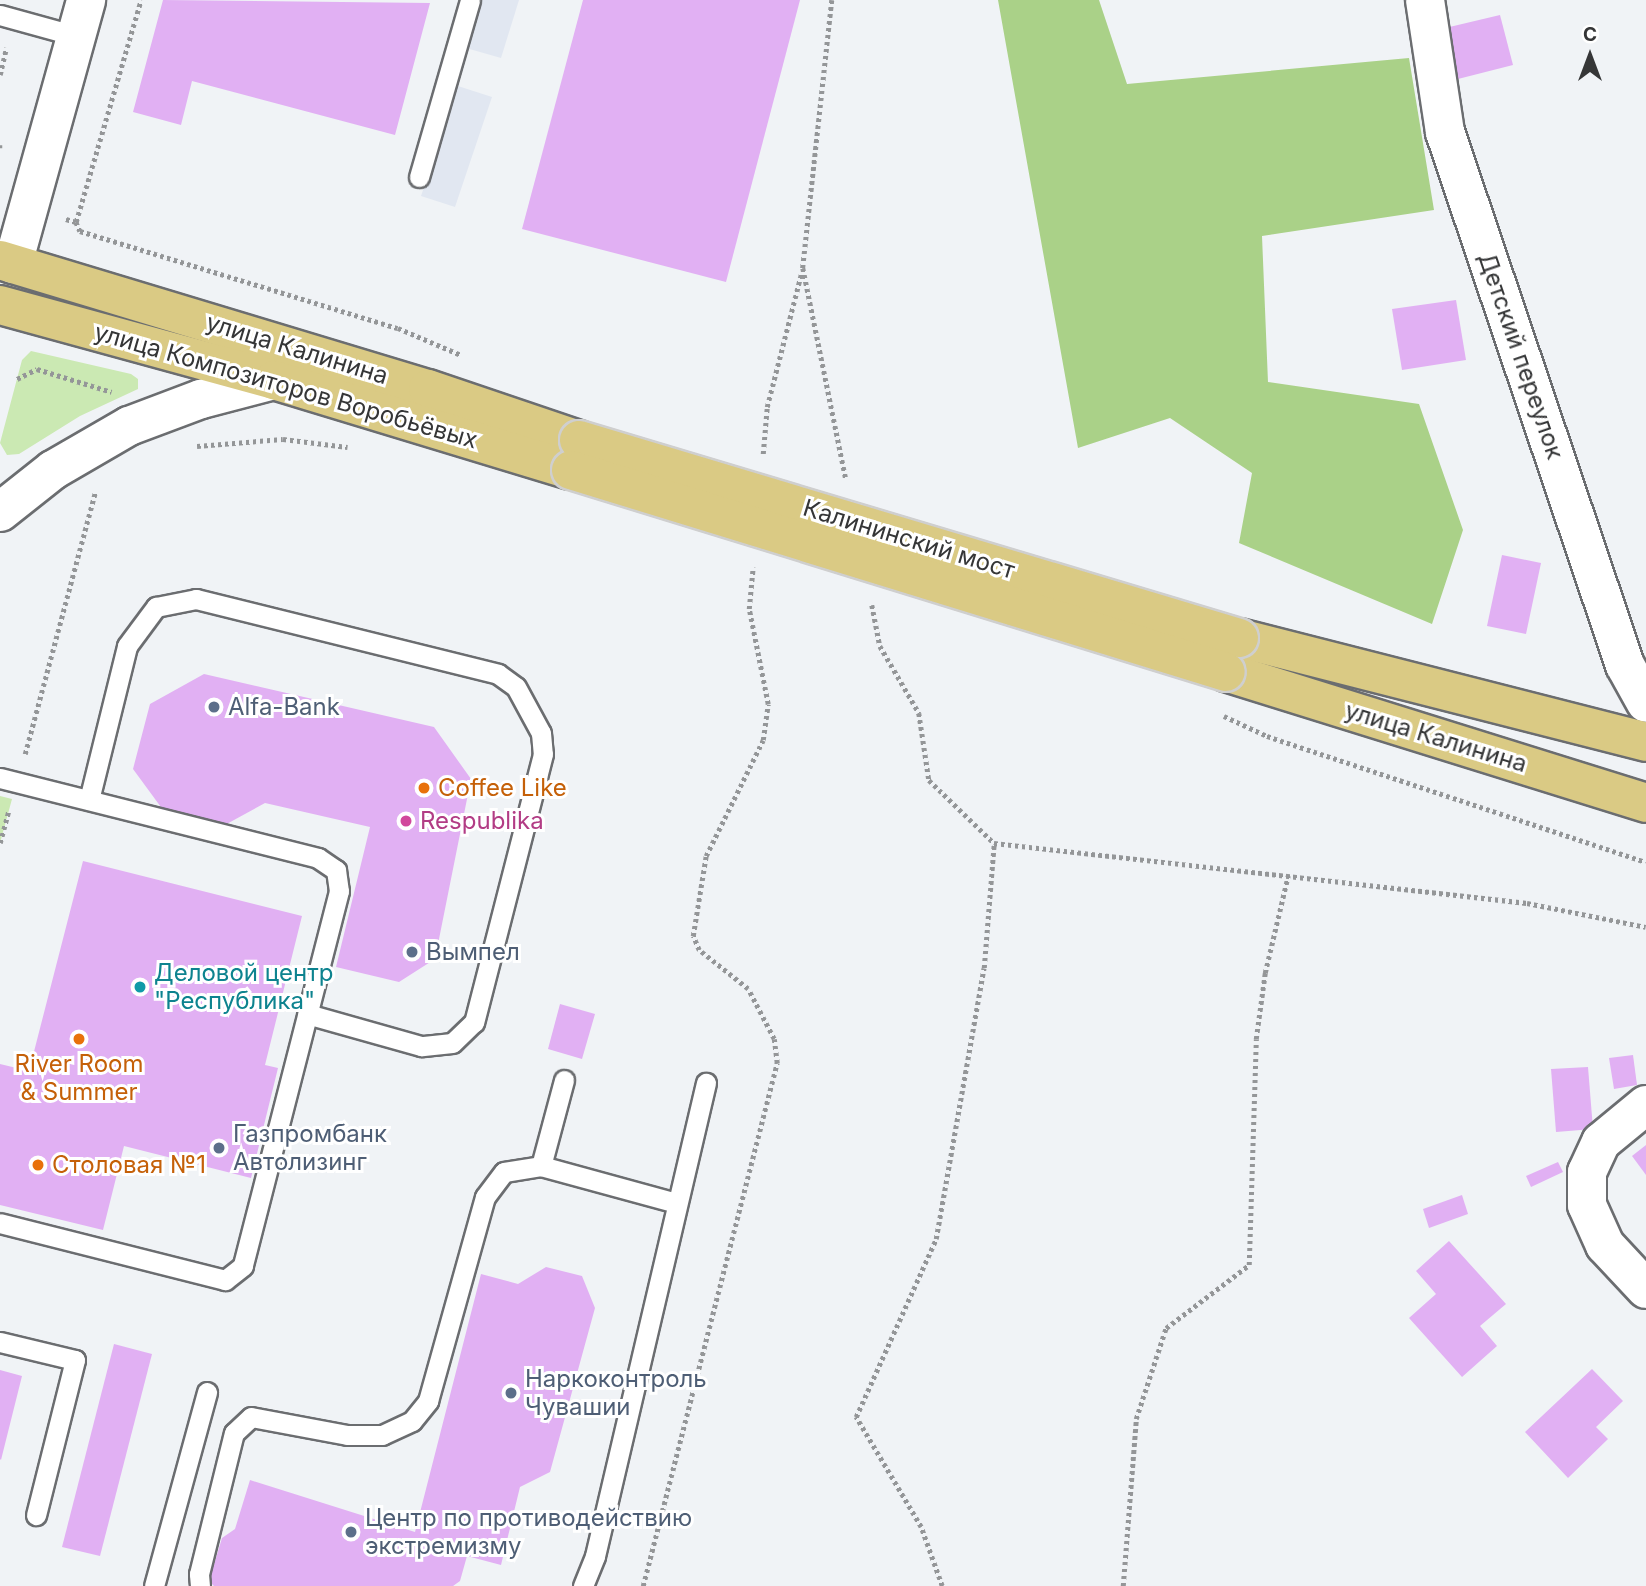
<!DOCTYPE html>
<meta charset="utf-8">
<style>
body{margin:0}
#map{position:relative;width:1646px;height:1586px;overflow:hidden;background:#f0f3f6;font-family:Inter,sans-serif}
div>[style]{position:absolute}
.built>*{inset:0;background:#e1e7f1}
.green>*{inset:0;background:#cbe9b3}
.forest>*{inset:0;background:#aad188}
.building>*{inset:0;background:#e1b0f3}
.path>*{height:4.5px;margin-top:-2.25px;transform-origin:0;background:repeating-linear-gradient(90deg,#949698 0 3.5px,transparent 0 7px)}
.roads{filter:drop-shadow(2px 0 #6b6d70) drop-shadow(-2px 0 #6b6d70) drop-shadow(0 2px #6b6d70) drop-shadow(0 -2px #6b6d70)}
.service>*{height:19px;margin:-9.5px;padding:0 9.5px;transform-origin:9.5px;border-radius:9.5px;background:#fff}
.minor>*{height:38px;margin:-19px;padding:0 19px;transform-origin:19px;border-radius:19px;background:#fff}
.tertiary>*{height:38px;margin:-19px;padding:0 19px;transform-origin:19px;border-radius:19px;background:#fff}
.primary>*{height:38px;margin:-19px;padding:0 19px;transform-origin:19px;border-radius:19px;background:#daca84}
.bridges{filter:drop-shadow(2px 0 #cfcfcf) drop-shadow(-2px 0 #cfcfcf) drop-shadow(0 2px #cfcfcf) drop-shadow(0 -2px #cfcfcf)}
.primary-bridge>*{height:38px;margin:-19px;padding:0 19px;transform-origin:19px;border-radius:19px;background:#daca84}
.dots>*{width:19px;height:19px;translate:-50% -50%;box-sizing:border-box;border:4px solid #fff;border-radius:50%}
span{translate:-50% -50%;white-space:nowrap;text-align:center;line-height:1.15;-webkit-text-stroke:6px #fff;paint-order:stroke}
.street-label{font-size:24px;color:#353637}
.service-label{font-size:24px;color:#4e5e75}
.left{translate:0 -50%;text-align:left}
.food-label{font-size:24px;color:#c56008}
.hotel-label{font-size:24px;color:#b23c85}
.culture-label{font-size:24px;color:#0d838f}
.north{position:absolute;left:1555px;top:21px;width:70px;height:70px;-webkit-text-stroke:5px #fff;paint-order:stroke;rotate:0deg;font-size:19px;font-weight:700;line-height:28px;text-align:center;color:#353637}
.north::after{content:'';display:block;margin:auto;width:24px;height:32px;background:#353637;clip-path:polygon(50% 0,100% 100%,50% 72%,0 100%)}
</style>
<div id="map">
<div class="built">
<div style="clip-path:polygon(480px 0,519px 0,501px 58px,466px 48px)"></div>
<div style="clip-path:polygon(458px 86px,492px 97px,455px 207px,421px 196px)"></div>
</div>
<div class="green">
<div style="clip-path:polygon(31px 351px,131px 374px,138px 379px,138px 389px,80px 416px,19px 454px,7px 455px,0 443px,22px 360px)"></div>
<div style="clip-path:polygon(0 796px,12px 799px,0 843px)"></div>
</div>
<div class="forest">
<div style="clip-path:polygon(998px 0,1099px 0,1127px 84px,1409px 58px,1434px 210px,1262px 236px,1268px 382px,1419px 404px,1463px 530px,1432px 624px,1239px 543px,1252px 473px,1170px 418px,1078px 448px)"></div>
</div>
<div class="building">
<div style="clip-path:polygon(163px 0,430px 3px,395px 135px,192px 81px,181px 125px,133px 112px)"></div>
<div style="clip-path:polygon(583px 0,800px 0,726px 282px,522px 229px)"></div>
<div style="clip-path:polygon(1500px 15px,1513px 65px,1454px 80px,1441px 29px)"></div>
<div style="clip-path:polygon(1456px 300px,1466px 360px,1402px 370px,1392px 309px)"></div>
<div style="clip-path:polygon(1502px 555px,1541px 563px,1526px 634px,1487px 626px)"></div>
<div style="clip-path:polygon(204px 674px,434px 727px,471px 779px,435px 959px,399px 982px,336px 967px,370px 827px,265px 803px,223px 826px,166px 814px,133px 769px,150px 704px)"></div>
<div style="clip-path:polygon(83px 861px,302px 916px,265px 1065px,278px 1068px,251px 1178px,124px 1146px,103px 1230px,0 1205px,0 1064px,29px 1071px)"></div>
<div style="clip-path:polygon(560px 1004px,595px 1014px,582px 1059px,548px 1049px)"></div>
<div style="clip-path:polygon(1633px 1055px,1637px 1085px,1614px 1089px,1609px 1058px)"></div>
<div style="clip-path:polygon(1588px 1067px,1593px 1129px,1556px 1132px,1551px 1069px)"></div>
<div style="clip-path:polygon(1646px 1145px,1646px 1175px,1632px 1156px)"></div>
<div style="clip-path:polygon(1558px 1162px,1563px 1172px,1531px 1187px,1526px 1176px)"></div>
<div style="clip-path:polygon(1462px 1195px,1468px 1214px,1429px 1228px,1423px 1209px)"></div>
<div style="clip-path:polygon(1449px 1241px,1506px 1304px,1480px 1326px,1497px 1346px,1462px 1377px,1409px 1318px,1436px 1294px,1416px 1271px)"></div>
<div style="clip-path:polygon(546px 1267px,582px 1276px,595px 1308px,550px 1472px,520px 1487px,501px 1565px,467px 1556px,460px 1581px,453px 1586px,214px 1586px,209px 1581px,222px 1538px,235px 1529px,250px 1480px,415px 1532px,481px 1274px,518px 1284px)"></div>
<div style="clip-path:polygon(114px 1344px,152px 1354px,100px 1556px,62px 1547px)"></div>
<div style="clip-path:polygon(1592px 1369px,1623px 1401px,1596px 1427px,1608px 1439px,1568px 1478px,1525px 1432px)"></div>
<div style="clip-path:polygon(0 1370px,22px 1376px,1px 1460px,0 1459px)"></div>
</div>
<div class="path">
<div style="left:832px;top:0;width:270px;rotate:96.2deg"></div>
<div style="left:803px;top:268px;width:216px;rotate:78.5deg"></div>
<div style="left:0;top:75px;width:28px;rotate:-77deg"></div>
<div style="left:0;top:145px;width:3px;rotate:90deg"></div>
<div style="left:66px;top:219px;width:10px;rotate:17deg"></div>
<div style="left:76px;top:222px;width:10px;rotate:66deg"></div>
<div style="left:80px;top:231px;width:332px;rotate:17deg"></div>
<div style="left:398px;top:328px;width:69px;rotate:23.2deg"></div>
<div style="left:76px;top:222px;width:231px;rotate:-73.7deg"></div>
<div style="left:17px;top:379px;width:22px;rotate:-27deg"></div>
<div style="left:37px;top:369px;width:78px;rotate:17deg"></div>
<div style="left:197px;top:446px;width:86px;rotate:-4.7deg"></div>
<div style="left:283px;top:439px;width:65px;rotate:7deg"></div>
<div style="left:763px;top:454px;width:47px;rotate:-85.1deg"></div>
<div style="left:767px;top:407px;width:140px;rotate:-75.6deg"></div>
<div style="left:872px;top:605px;width:42px;rotate:79deg"></div>
<div style="left:880px;top:646px;width:78px;rotate:59.8deg"></div>
<div style="left:919px;top:713px;width:68px;rotate:81.5deg"></div>
<div style="left:929px;top:780px;width:91px;rotate:44.1deg"></div>
<div style="left:994px;top:843px;width:536px;rotate:6.42deg"></div>
<div style="left:1527px;top:903px;width:121px;rotate:11.4deg"></div>
<div style="left:1224px;top:716px;width:47px;rotate:24.9deg"></div>
<div style="left:1267px;top:736px;width:399px;rotate:18.4deg"></div>
<div style="left:25px;top:754px;width:271px;rotate:-75deg"></div>
<div style="left:0;top:843px;width:34px;rotate:-75deg"></div>
<div style="left:643px;top:1586px;width:540px;rotate:-75.63deg"></div>
<div style="left:777px;top:1063px;width:24px;rotate:-97deg"></div>
<div style="left:774px;top:1039px;width:56px;rotate:-117.5deg"></div>
<div style="left:748px;top:989px;width:63px;rotate:-141.5deg"></div>
<div style="left:699px;top:950px;width:15px;rotate:-113deg"></div>
<div style="left:693px;top:936px;width:81px;rotate:-80.8deg"></div>
<div style="left:706px;top:856px;width:129px;rotate:-63.8deg"></div>
<div style="left:763px;top:740px;width:36px;rotate:-82deg"></div>
<div style="left:768px;top:704px;width:97px;rotate:-101.3deg"></div>
<div style="left:749px;top:609px;width:42px;rotate:-84.6deg"></div>
<div style="left:942px;top:1586px;width:63px;rotate:-109.6deg"></div>
<div style="left:921px;top:1527px;width:128px;rotate:-120.6deg"></div>
<div style="left:856px;top:1417px;width:195px;rotate:-65.8deg"></div>
<div style="left:936px;top:1239px;width:275px;rotate:-80deg"></div>
<div style="left:984px;top:968px;width:125px;rotate:-85.4deg"></div>
<div style="left:1123px;top:1586px;width:168px;rotate:-85.5deg"></div>
<div style="left:1136px;top:1419px;width:96px;rotate:-71.8deg"></div>
<div style="left:1166px;top:1328px;width:104px;rotate:-37.2deg"></div>
<div style="left:1249px;top:1265px;width:226px;rotate:-88.2deg"></div>
<div style="left:1256px;top:1039px;width:67px;rotate:-82.2deg"></div>
<div style="left:1265px;top:973px;width:100px;rotate:-76.7deg"></div>
</div>
<div class="roads">
<div class="service">
<div style="left:0;top:15px;width:79px;rotate:15.4deg"></div>
<div style="left:419px;top:177px;width:184px;rotate:-73.9deg"></div>
<div style="left:0;top:778px;width:328px;rotate:14.1deg"></div>
<div style="left:318px;top:858px;width:22px;rotate:34deg"></div>
<div style="left:336px;top:870px;width:21px;rotate:82deg"></div>
<div style="left:339px;top:891px;width:387px;rotate:104.4deg"></div>
<div style="left:243px;top:1266px;width:23px;rotate:142deg"></div>
<div style="left:225px;top:1280px;width:232px;rotate:-165.8deg"></div>
<div style="left:89px;top:800px;width:159px;rotate:-76.1deg"></div>
<div style="left:127px;top:646px;width:49px;rotate:-53.4deg"></div>
<div style="left:156px;top:607px;width:41px;rotate:-11.3deg"></div>
<div style="left:196px;top:599px;width:311px;rotate:13.9deg"></div>
<div style="left:498px;top:674px;width:22px;rotate:36deg"></div>
<div style="left:516px;top:687px;width:52px;rotate:61.5deg"></div>
<div style="left:541px;top:733px;width:21px;rotate:85deg"></div>
<div style="left:543px;top:754px;width:277px;rotate:104.4deg"></div>
<div style="left:474px;top:1022px;width:30px;rotate:136deg"></div>
<div style="left:452px;top:1043px;width:31px;rotate:174deg"></div>
<div style="left:421px;top:1046px;width:118px;rotate:-164.3deg"></div>
<div style="left:541px;top:1166px;width:89px;rotate:-75deg"></div>
<div style="left:0;top:1342px;width:77px;rotate:13.5deg"></div>
<div style="left:75px;top:1360px;width:160px;rotate:104.1deg"></div>
<div style="left:154px;top:1586px;width:201px;rotate:-74.7deg"></div>
<div style="left:200px;top:1586px;width:12px;rotate:-95deg"></div>
<div style="left:199px;top:1574px;width:145px;rotate:-76.1deg"></div>
<div style="left:234px;top:1433px;width:23px;rotate:-43deg"></div>
<div style="left:251px;top:1417px;width:98px;rotate:10.6deg"></div>
<div style="left:347px;top:1435px;width:35px"></div>
<div style="left:382px;top:1435px;width:33px;rotate:-25deg"></div>
<div style="left:412px;top:1421px;width:26px;rotate:-51deg"></div>
<div style="left:428px;top:1401px;width:212px;rotate:-74.4deg"></div>
<div style="left:485px;top:1197px;width:31px;rotate:-53deg"></div>
<div style="left:504px;top:1172px;width:37px;rotate:-9deg"></div>
<div style="left:541px;top:1166px;width:140px;rotate:15.3deg"></div>
<div style="left:583px;top:1586px;width:32px;rotate:-68deg"></div>
<div style="left:595px;top:1556px;width:486px;rotate:-76.8deg"></div>
</div>
<div class="minor">
<div style="left:1425px;top:0;width:134px;rotate:81.4deg"></div>
<div style="left:1445px;top:132px;width:563px;rotate:71.34deg"></div>
<div style="left:1625px;top:665px;width:43px;rotate:61.1deg"></div>
<div style="left:1646px;top:1105px;width:58px;rotate:140.6deg"></div>
<div style="left:1601px;top:1142px;width:33px;rotate:115deg"></div>
<div style="left:1587px;top:1172px;width:33px;rotate:90deg"></div>
<div style="left:1587px;top:1205px;width:44px;rotate:65.8deg"></div>
<div style="left:1605px;top:1245px;width:60px;rotate:47deg"></div>
</div>
<div class="tertiary">
<div style="left:13px;top:264px;width:274px;rotate:-74.5deg"></div>
<div style="left:0;top:512px;width:68px;rotate:-38.4deg"></div>
<div style="left:53px;top:470px;width:88px;rotate:-30.1deg"></div>
<div style="left:129px;top:426px;width:77px;rotate:-20.6deg"></div>
<div style="left:201px;top:399px;width:75px;rotate:-14.6deg"></div>
</div>
<div class="primary">
<div style="left:0;top:260px;width:447px;rotate:16.8deg"></div>
<div style="left:428px;top:389px;width:159px;rotate:18.7deg"></div>
<div style="left:0;top:305px;width:284px;rotate:15.3deg"></div>
<div style="left:274px;top:380px;width:310px;rotate:16.9deg"></div>
<div style="left:1239px;top:638px;width:420px;rotate:14.3deg"></div>
<div style="left:1226px;top:672px;width:440px;rotate:17.3deg"></div>
</div>
</div>
<div class="bridges">
<div class="primary-bridge">
<div style="left:579px;top:440px;width:689px;rotate:16.7deg"></div>
<div style="left:571px;top:470px;width:685px;rotate:17.14deg"></div>
</div>
</div>
<div class="dots">
<div style="left:214px;top:707px;background:#5c6f8a"></div>
<div style="left:424px;top:788px;background:#e8710a"></div>
<div style="left:406px;top:821px;background:#d1479c"></div>
<div style="left:412px;top:952px;background:#5c6f8a"></div>
<div style="left:140px;top:987px;background:#0f9aa8"></div>
<div style="left:79px;top:1039px;background:#e8710a"></div>
<div style="left:219px;top:1148px;background:#5c6f8a"></div>
<div style="left:38px;top:1165px;background:#e8710a"></div>
<div style="left:511px;top:1393px;background:#5c6f8a"></div>
<div style="left:351px;top:1532px;background:#5c6f8a"></div>
</div>
<div class="street-label">
<span style="left:297px;top:349px;rotate:17deg">улица Калинина</span>
<span style="left:1521px;top:356px;rotate:71deg">Детский переулок</span>
<span style="left:286px;top:386px;rotate:16deg">улица Композиторов Воробьёвых</span>
<span style="left:909px;top:539px;rotate:17deg">Калининский мост</span>
<span style="left:1436px;top:737px;rotate:17deg">улица Калинина</span>
</div>
<div class="service-label">
<span class="left" style="left:228px;top:707px">Alfa-Bank</span>
<span class="left" style="left:426px;top:952px">Вымпел</span>
<span class="left" style="left:233px;top:1148px">Газпромбанк<br>Автолизинг</span>
<span class="left" style="left:525px;top:1393px">Наркоконтроль<br>Чувашии</span>
<span class="left" style="left:365px;top:1532px">Центр по противодействию<br>экстремизму</span>
</div>
<div class="food-label">
<span class="left" style="left:438px;top:788px">Coffee Like</span>
<span style="left:79px;top:1078px">River Room<br>&amp; Summer</span>
<span class="left" style="left:52px;top:1165px">Столовая №1</span>
</div>
<div class="hotel-label">
<span class="left" style="left:420px;top:821px">Respublika</span>
</div>
<div class="culture-label">
<span class="left" style="left:154px;top:987px">Деловой центр<br>"Республика"</span>
</div>
<div class="north">С</div>
</div>
